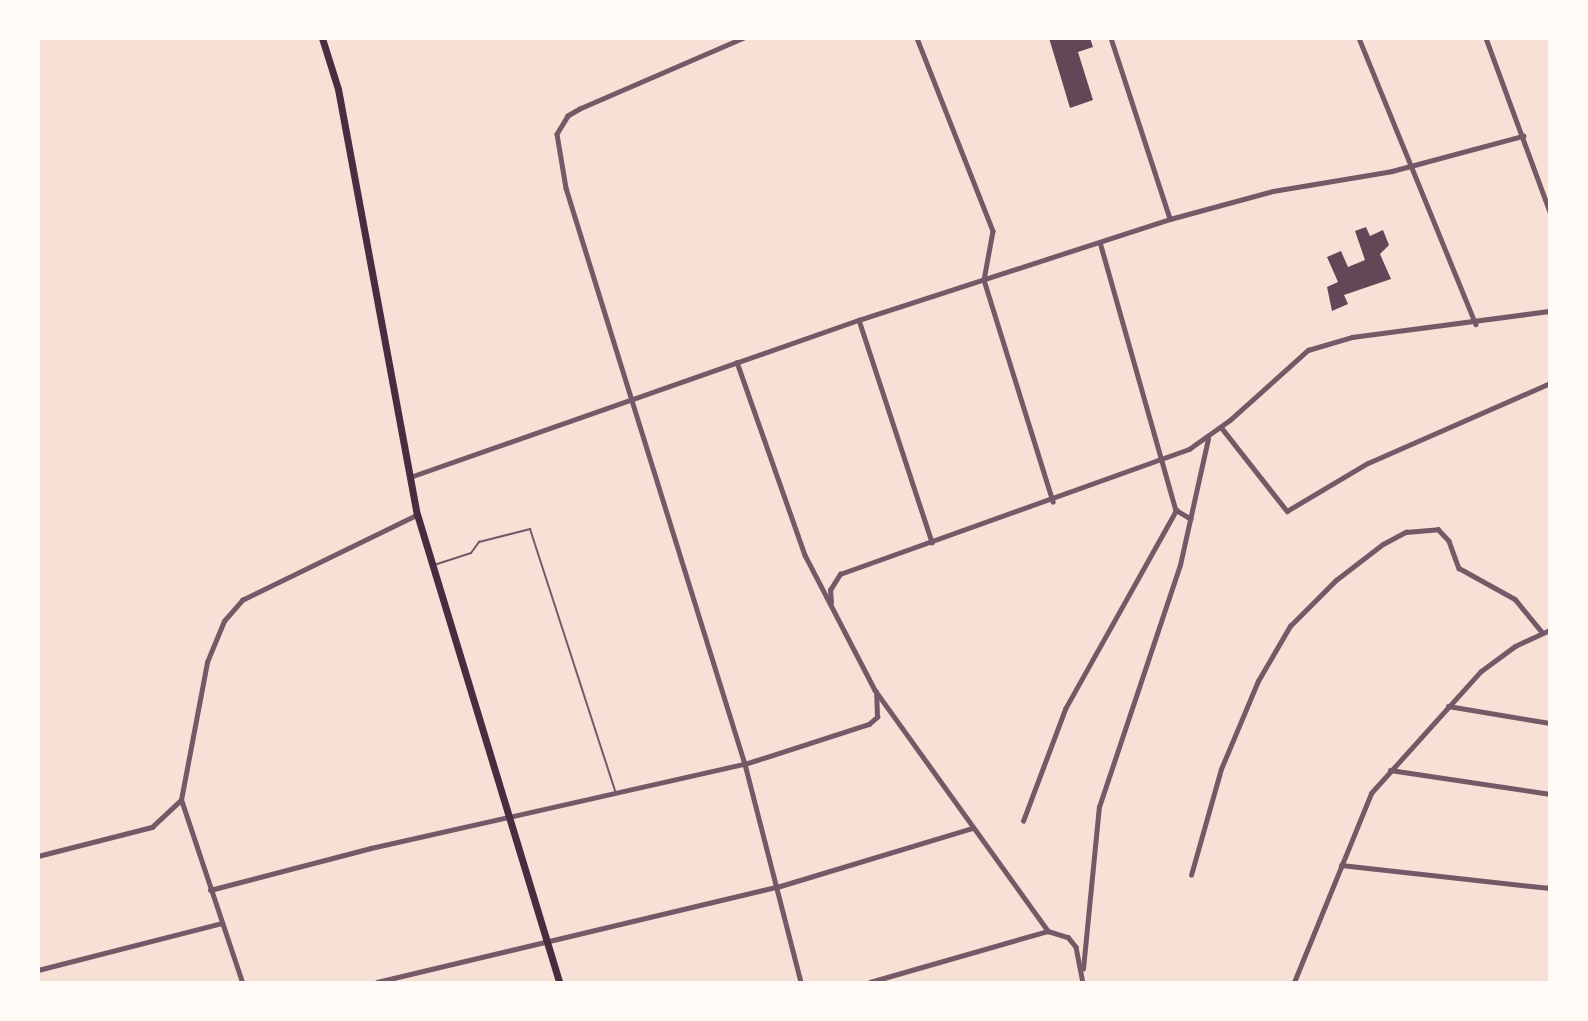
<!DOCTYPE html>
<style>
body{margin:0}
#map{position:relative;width:1588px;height:1021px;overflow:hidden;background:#f7e1d7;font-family:"Fira Sans",sans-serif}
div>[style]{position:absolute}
.building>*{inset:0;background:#644757}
.service>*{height:2px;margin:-1px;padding:0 1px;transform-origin:1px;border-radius:1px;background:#755966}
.minor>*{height:4.5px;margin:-2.25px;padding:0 2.25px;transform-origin:2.25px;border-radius:2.25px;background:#755966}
.tertiary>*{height:5px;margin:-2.5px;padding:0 2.5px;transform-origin:2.5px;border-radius:2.5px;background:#755966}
.primary>*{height:7px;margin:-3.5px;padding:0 3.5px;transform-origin:3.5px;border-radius:3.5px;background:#4a2c40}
span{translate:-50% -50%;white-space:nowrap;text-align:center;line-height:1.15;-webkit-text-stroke:5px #fffaf5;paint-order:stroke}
.frame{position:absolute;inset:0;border:40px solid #fffaf5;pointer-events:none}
</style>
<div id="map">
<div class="building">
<div style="clip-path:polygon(1049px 38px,1090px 38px,1093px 47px,1078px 52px,1093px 100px,1070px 108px)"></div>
<div style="clip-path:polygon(1366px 227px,1370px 236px,1383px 230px,1389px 245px,1380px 254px,1391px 279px,1344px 295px,1348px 304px,1332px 311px,1327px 287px,1338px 282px,1327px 257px,1341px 251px,1348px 267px,1365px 260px,1355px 231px)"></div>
</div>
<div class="service">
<div style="left:434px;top:565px;width:39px;rotate:-18deg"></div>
<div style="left:471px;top:553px;width:14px;rotate:-54deg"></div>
<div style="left:479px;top:542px;width:53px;rotate:-14.3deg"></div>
<div style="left:530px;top:529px;width:278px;rotate:72deg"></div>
</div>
<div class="minor">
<div style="left:744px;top:38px;width:179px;rotate:156.6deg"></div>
<div style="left:580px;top:109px;width:14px;rotate:150deg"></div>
<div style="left:568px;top:116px;width:21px;rotate:121deg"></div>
<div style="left:557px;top:134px;width:55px;rotate:80.5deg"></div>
<div style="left:566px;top:188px;width:603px;rotate:72.74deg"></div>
<div style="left:745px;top:764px;width:225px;rotate:75.6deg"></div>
<div style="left:917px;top:38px;width:207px;rotate:68.5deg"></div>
<div style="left:993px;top:231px;width:50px;rotate:100.4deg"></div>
<div style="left:984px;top:280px;width:232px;rotate:72.7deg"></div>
<div style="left:1111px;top:38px;width:190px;rotate:71.9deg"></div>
<div style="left:1359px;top:38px;width:309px;rotate:67.8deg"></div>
<div style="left:1486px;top:38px;width:185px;rotate:69.8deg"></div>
<div style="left:1100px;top:242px;width:279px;rotate:74.2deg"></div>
<div style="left:1176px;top:510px;width:17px;rotate:31deg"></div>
<div style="left:859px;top:320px;width:234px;rotate:71.8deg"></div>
<div style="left:737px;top:362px;width:205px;rotate:70.6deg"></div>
<div style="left:805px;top:555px;width:152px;rotate:62.6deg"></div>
<div style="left:875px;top:690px;width:297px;rotate:54.3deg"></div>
<div style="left:1048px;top:931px;width:21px;rotate:17deg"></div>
<div style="left:1068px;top:937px;width:13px;rotate:51deg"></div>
<div style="left:1076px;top:947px;width:36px;rotate:79deg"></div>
<div style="left:1221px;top:427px;width:107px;rotate:51.8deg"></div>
<div style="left:1287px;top:511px;width:94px;rotate:-30.7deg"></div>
<div style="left:1368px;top:463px;width:199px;rotate:-23.7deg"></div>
<div style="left:410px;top:477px;width:476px;rotate:-19.3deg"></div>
<div style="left:859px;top:320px;width:327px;rotate:-18deg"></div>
<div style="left:1170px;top:219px;width:107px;rotate:-15.2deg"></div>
<div style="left:1273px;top:191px;width:121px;rotate:-9.5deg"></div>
<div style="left:1392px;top:171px;width:136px;rotate:-15deg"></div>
<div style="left:831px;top:603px;width:13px;rotate:-94deg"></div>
<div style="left:830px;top:590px;width:19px;rotate:-58deg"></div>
<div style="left:840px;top:574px;width:371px;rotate:-19.7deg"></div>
<div style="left:1189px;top:449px;width:50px;rotate:-35.3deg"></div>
<div style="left:1230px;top:420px;width:105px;rotate:-41.9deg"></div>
<div style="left:1308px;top:350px;width:46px;rotate:-16.5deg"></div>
<div style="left:1352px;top:337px;width:200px;rotate:-7.5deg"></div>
<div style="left:1448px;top:706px;width:103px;rotate:9.5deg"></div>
<div style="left:1390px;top:770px;width:162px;rotate:8.5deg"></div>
<div style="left:1023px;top:821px;width:120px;rotate:-69.4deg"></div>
<div style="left:1065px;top:709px;width:228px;rotate:-60.8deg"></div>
<div style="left:38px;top:856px;width:118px;rotate:-14.3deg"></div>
<div style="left:152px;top:827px;width:38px;rotate:-43deg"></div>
<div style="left:1341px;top:865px;width:210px;rotate:6.3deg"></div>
<div style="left:1191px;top:875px;width:110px;rotate:-74.2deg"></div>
<div style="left:1221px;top:769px;width:95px;rotate:-67.2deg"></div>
<div style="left:1258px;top:681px;width:64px;rotate:-59.8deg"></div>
<div style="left:1290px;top:626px;width:65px;rotate:-45deg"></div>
<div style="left:1336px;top:580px;width:59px;rotate:-37.5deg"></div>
<div style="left:1383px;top:544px;width:26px;rotate:-28deg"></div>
<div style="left:1406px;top:532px;width:32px;rotate:-5deg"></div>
<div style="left:1438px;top:529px;width:16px;rotate:47deg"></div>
<div style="left:1449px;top:541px;width:29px;rotate:70deg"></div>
<div style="left:1459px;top:568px;width:64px;rotate:29deg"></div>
<div style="left:1515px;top:599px;width:43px;rotate:50.7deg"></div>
<div style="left:210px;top:890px;width:166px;rotate:-14.6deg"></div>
<div style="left:371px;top:848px;width:383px;rotate:-12.7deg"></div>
<div style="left:745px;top:764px;width:130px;rotate:-17.9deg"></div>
<div style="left:869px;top:724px;width:11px;rotate:-41deg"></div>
<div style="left:877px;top:717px;width:25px;rotate:-92deg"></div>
<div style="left:1083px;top:969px;width:163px;rotate:-84.4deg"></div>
<div style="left:1099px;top:807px;width:255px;rotate:-71.5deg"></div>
<div style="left:1180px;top:565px;width:129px;rotate:-77.5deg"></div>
<div style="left:38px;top:970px;width:190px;rotate:-14.3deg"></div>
<div style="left:242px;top:982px;width:192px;rotate:-108.5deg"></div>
<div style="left:181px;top:800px;width:140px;rotate:-79.3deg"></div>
<div style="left:207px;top:662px;width:44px;rotate:-67.5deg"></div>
<div style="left:224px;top:621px;width:28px;rotate:-49deg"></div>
<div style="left:242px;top:600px;width:194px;rotate:-26deg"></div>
<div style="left:377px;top:982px;width:411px;rotate:-13.4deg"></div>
<div style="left:777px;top:887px;width:204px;rotate:-16.8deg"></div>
<div style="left:870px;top:982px;width:185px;rotate:-16deg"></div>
</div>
<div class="tertiary">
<div style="left:1294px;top:982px;width:204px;rotate:-67.8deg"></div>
<div style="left:1371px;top:793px;width:164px;rotate:-48deg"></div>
<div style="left:1481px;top:671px;width:42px;rotate:-36.3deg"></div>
<div style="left:1515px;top:646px;width:38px;rotate:-25deg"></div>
</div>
<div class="primary">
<div style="left:322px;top:38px;width:53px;rotate:72.6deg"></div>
<div style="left:338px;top:89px;width:432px;rotate:79.5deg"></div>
<div style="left:417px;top:514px;width:489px;rotate:73.1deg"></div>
</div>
<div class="frame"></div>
</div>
